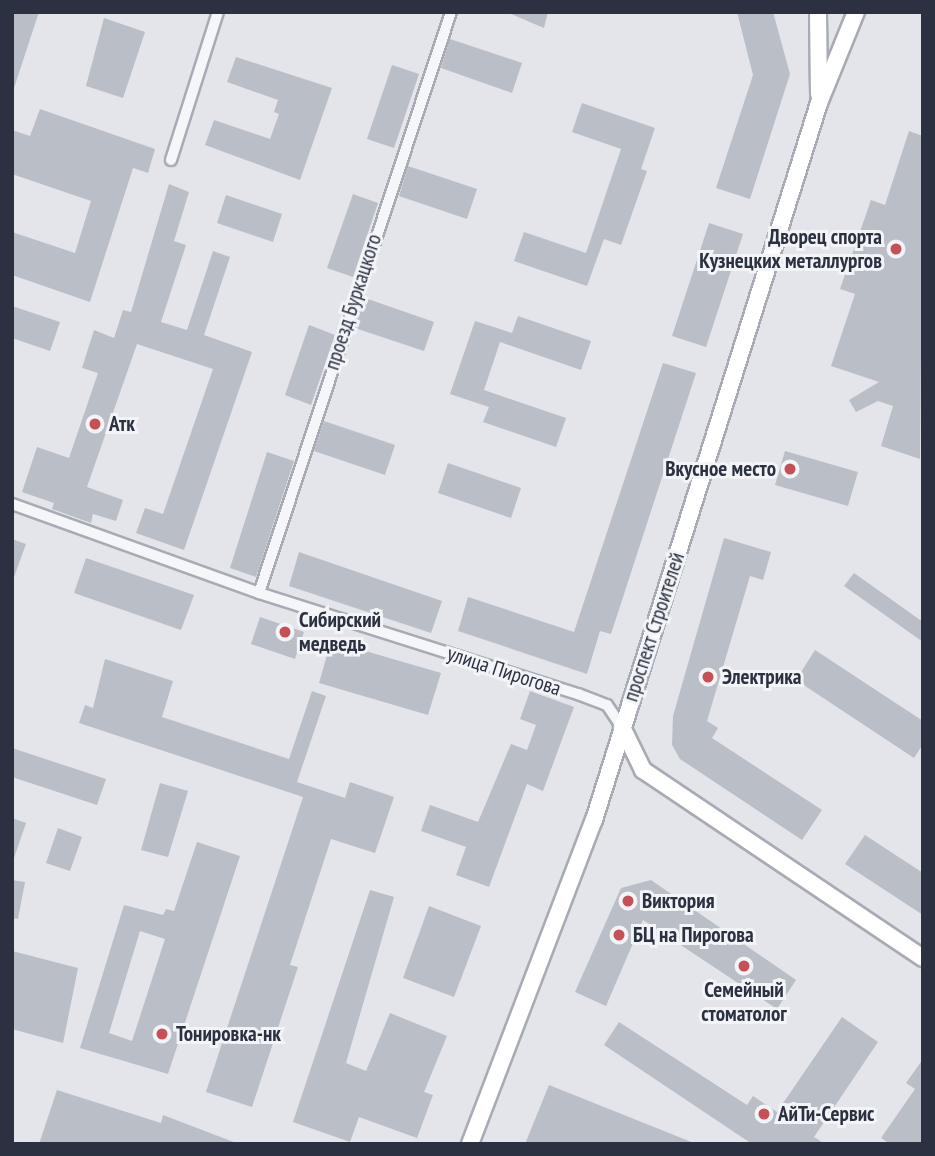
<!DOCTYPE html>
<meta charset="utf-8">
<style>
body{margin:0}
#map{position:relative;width:935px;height:1156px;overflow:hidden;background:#e3e5ea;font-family:"PT Sans Narrow",sans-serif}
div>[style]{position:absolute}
.building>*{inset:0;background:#babec7}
.roads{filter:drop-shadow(2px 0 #a8abb4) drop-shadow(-2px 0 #a8abb4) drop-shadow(0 2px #a8abb4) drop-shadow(0 -2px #a8abb4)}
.street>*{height:10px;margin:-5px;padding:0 5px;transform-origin:5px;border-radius:5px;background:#f5f6f9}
.secondary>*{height:16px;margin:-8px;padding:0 8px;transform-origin:8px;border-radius:8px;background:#fff}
.dots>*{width:19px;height:19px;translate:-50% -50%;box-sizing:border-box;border:4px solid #f2f4f8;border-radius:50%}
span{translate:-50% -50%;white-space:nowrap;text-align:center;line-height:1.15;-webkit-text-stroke:6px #f2f4f8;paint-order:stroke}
.poi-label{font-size:21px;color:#2c3141;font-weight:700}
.right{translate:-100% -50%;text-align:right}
.left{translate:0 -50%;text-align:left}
.street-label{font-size:21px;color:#2c3141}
.frame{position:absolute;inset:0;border:14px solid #2c3141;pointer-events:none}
</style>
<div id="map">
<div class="building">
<div style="clip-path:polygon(12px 12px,39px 12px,14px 88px,12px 88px)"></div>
<div style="clip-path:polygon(506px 12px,548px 12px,544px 28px)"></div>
<div style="clip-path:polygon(737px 12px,773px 12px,790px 74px,750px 199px,716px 188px,753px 75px)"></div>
<div style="clip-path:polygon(104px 18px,145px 32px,123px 98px,86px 86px)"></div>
<div style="clip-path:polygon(450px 39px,522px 63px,512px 93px,441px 68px)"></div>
<div style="clip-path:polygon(236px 57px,332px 88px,300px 180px,205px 145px,214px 120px,270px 139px,279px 114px,274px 112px,278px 100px,227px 82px)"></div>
<div style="clip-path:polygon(392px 65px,419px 74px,394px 148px,367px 139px)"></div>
<div style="clip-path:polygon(582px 103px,655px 128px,641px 169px,647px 171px,621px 245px,604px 239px,587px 286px,514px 261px,524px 232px,586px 253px,621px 149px,572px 132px)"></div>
<div style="clip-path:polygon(40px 109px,155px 149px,148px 173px,133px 168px,90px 302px,12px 275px,12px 232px,75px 253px,91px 201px,12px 174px,12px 130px,30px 136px)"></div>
<div style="clip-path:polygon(909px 131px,923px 136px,920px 459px,881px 446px,893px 406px,878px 401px,856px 412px,849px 400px,879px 382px,831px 366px,855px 294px,840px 289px,871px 200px,885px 205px)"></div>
<div style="clip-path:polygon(408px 166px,477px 189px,467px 219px,399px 196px)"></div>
<div style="clip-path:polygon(169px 184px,189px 192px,174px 241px,186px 245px,161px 322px,187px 330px,213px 251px,230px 257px,204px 335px,252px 352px,184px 550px,136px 533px,145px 508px,163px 514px,213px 369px,137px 344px,87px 487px,123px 500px,116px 521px,93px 514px,91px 523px,52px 509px,54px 503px,22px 492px,37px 447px,69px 458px,98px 373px,82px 368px,94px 330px,114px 338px,123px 310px,131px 312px)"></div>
<div style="clip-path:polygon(353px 194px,378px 203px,353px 277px,327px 268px)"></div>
<div style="clip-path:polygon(226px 195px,282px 214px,273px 242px,217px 223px)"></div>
<div style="clip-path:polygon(709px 223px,743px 234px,706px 347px,672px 336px)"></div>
<div style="clip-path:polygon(365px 298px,434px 322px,424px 351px,355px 328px)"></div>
<div style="clip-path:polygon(12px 306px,60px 322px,50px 351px,12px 338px)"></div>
<div style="clip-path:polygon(518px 316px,591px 341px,581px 370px,500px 342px,484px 390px,566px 418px,556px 447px,483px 422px,489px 407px,450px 394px,475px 321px,512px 333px)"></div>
<div style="clip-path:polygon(309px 325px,335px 335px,311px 405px,285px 395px)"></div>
<div style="clip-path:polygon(663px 363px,696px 373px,611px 634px,600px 631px,587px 674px,458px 631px,468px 597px,574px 632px)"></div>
<div style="clip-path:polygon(324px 421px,395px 445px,385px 475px,314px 451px)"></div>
<div style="clip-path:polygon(785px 451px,858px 472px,848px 506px,775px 485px)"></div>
<div style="clip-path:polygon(267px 452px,294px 461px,256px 577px,230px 568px)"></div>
<div style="clip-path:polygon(448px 463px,521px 488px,511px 518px,438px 493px)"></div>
<div style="clip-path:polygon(724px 538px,771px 552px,763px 580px,750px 576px,707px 721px,718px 728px,712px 738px,822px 810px,802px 840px,680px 759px,672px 745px,673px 716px)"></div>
<div style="clip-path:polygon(12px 539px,26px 544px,14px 577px,12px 577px)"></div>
<div style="clip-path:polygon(299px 552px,442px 601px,431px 633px,289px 586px)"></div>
<div style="clip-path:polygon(86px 558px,194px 595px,181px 630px,74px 593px)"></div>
<div style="clip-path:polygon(854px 573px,923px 622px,923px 642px,844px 586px)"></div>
<div style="clip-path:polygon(260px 617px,304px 632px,295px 659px,251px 644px)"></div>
<div style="clip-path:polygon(331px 641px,441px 673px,428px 715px,319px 683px)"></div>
<div style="clip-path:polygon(815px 650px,923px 721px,923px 744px,914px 758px,796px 680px)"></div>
<div style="clip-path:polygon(105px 659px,173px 681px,162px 717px,289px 759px,312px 691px,326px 696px,297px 782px,345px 798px,350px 782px,394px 797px,375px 853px,331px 839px,290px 965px,298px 967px,252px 1107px,206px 1092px,303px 797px,79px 723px,85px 705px,93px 708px)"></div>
<div style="clip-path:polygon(530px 691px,574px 707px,543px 791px,527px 784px,489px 887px,456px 875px,466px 847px,421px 831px,430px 805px,478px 822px,511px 744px,527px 750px,536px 725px,520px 719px)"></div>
<div style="clip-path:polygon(12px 748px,106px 779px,97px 805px,12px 777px)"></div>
<div style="clip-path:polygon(160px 783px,188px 791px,168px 857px,141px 850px)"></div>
<div style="clip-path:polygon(12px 818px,26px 823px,14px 858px,12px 858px)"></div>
<div style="clip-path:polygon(58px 828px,82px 837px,70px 871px,46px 863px)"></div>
<div style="clip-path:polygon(865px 835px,923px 873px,923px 915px,845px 864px)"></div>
<div style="clip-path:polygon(evenodd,197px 842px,240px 856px,168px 1074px,80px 1048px,124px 905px,163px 915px,166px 909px,174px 911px,197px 842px,140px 931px,165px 939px,132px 1041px,109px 1033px,140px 931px)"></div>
<div style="clip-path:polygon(12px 880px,25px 882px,18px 919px,12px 918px)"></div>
<div style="clip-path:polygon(651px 880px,796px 980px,777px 1009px,643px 920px,606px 1006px,575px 992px,621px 888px)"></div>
<div style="clip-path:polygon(370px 890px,394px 897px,346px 1063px,366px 1071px,390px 1013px,447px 1036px,424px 1092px,433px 1095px,417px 1138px,359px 1117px,350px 1142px,293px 1122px)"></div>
<div style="clip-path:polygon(429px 906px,481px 926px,454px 997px,403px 978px)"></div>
<div style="clip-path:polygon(12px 951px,78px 968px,63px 1043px,12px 1029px)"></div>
<div style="clip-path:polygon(842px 1017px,878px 1042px,814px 1137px,825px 1144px,752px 1144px,604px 1045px,619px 1022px,747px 1105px,753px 1096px,777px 1112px)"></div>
<div style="clip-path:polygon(923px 1059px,923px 1144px,890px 1144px,881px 1138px,915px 1089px,906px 1083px)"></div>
<div style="clip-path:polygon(549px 1085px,694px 1143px,694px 1144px,525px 1144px)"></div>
<div style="clip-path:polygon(57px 1090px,161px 1123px,163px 1115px,239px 1144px,39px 1144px)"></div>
</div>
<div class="roads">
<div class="street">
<div style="left:171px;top:160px;width:155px;rotate:-72.4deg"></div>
<div style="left:12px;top:504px;width:263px;rotate:19.8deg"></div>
<div style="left:259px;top:593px;width:335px;rotate:17.6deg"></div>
<div style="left:578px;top:694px;width:31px;rotate:21deg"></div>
<div style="left:607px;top:705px;width:27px;rotate:56deg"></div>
<div style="left:259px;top:593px;width:612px;rotate:-71.71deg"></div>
</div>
<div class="secondary">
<div style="left:818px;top:12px;width:82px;rotate:89.3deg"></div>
<div style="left:622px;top:727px;width:48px;rotate:64deg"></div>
<div style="left:643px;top:770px;width:337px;rotate:33.9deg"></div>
<div style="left:470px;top:1144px;width:347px;rotate:-69.1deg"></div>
<div style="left:594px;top:820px;width:751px;rotate:-72.58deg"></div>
<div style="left:819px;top:103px;width:98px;rotate:-67.9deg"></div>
</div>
</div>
<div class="dots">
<div style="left:896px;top:249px;background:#c75056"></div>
<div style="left:95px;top:424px;background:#c75056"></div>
<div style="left:790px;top:469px;background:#c75056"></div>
<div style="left:285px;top:632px;background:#c75056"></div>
<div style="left:708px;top:677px;background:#c75056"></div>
<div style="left:628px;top:901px;background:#c75056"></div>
<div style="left:619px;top:935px;background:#c75056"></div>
<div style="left:744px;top:966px;background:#c75056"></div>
<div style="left:162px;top:1034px;background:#c75056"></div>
<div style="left:764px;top:1114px;background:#c75056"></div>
</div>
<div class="poi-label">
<span class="right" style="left:882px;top:249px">Дворец спорта<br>Кузнецких металлургов</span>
<span class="left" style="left:109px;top:424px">Атк</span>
<span class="right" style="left:776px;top:469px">Вкусное место</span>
<span class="left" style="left:299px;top:632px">Сибирский<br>медведь</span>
<span class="left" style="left:722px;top:677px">Электрика</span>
<span class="left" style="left:642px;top:901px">Виктория</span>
<span class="left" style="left:633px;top:935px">БЦ на Пирогова</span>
<span style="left:744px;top:1002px">Семейный<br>стоматолог</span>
<span class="left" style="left:176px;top:1034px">Тонировка-нк</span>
<span class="left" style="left:778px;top:1114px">АйТи-Сервис</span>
</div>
<div class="street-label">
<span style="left:353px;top:302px;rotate:-72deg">проезд Буркацкого</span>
<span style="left:654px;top:627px;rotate:-72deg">проспект Строителей</span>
<span style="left:504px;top:671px;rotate:18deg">улица Пирогова</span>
</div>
<div class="frame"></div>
</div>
